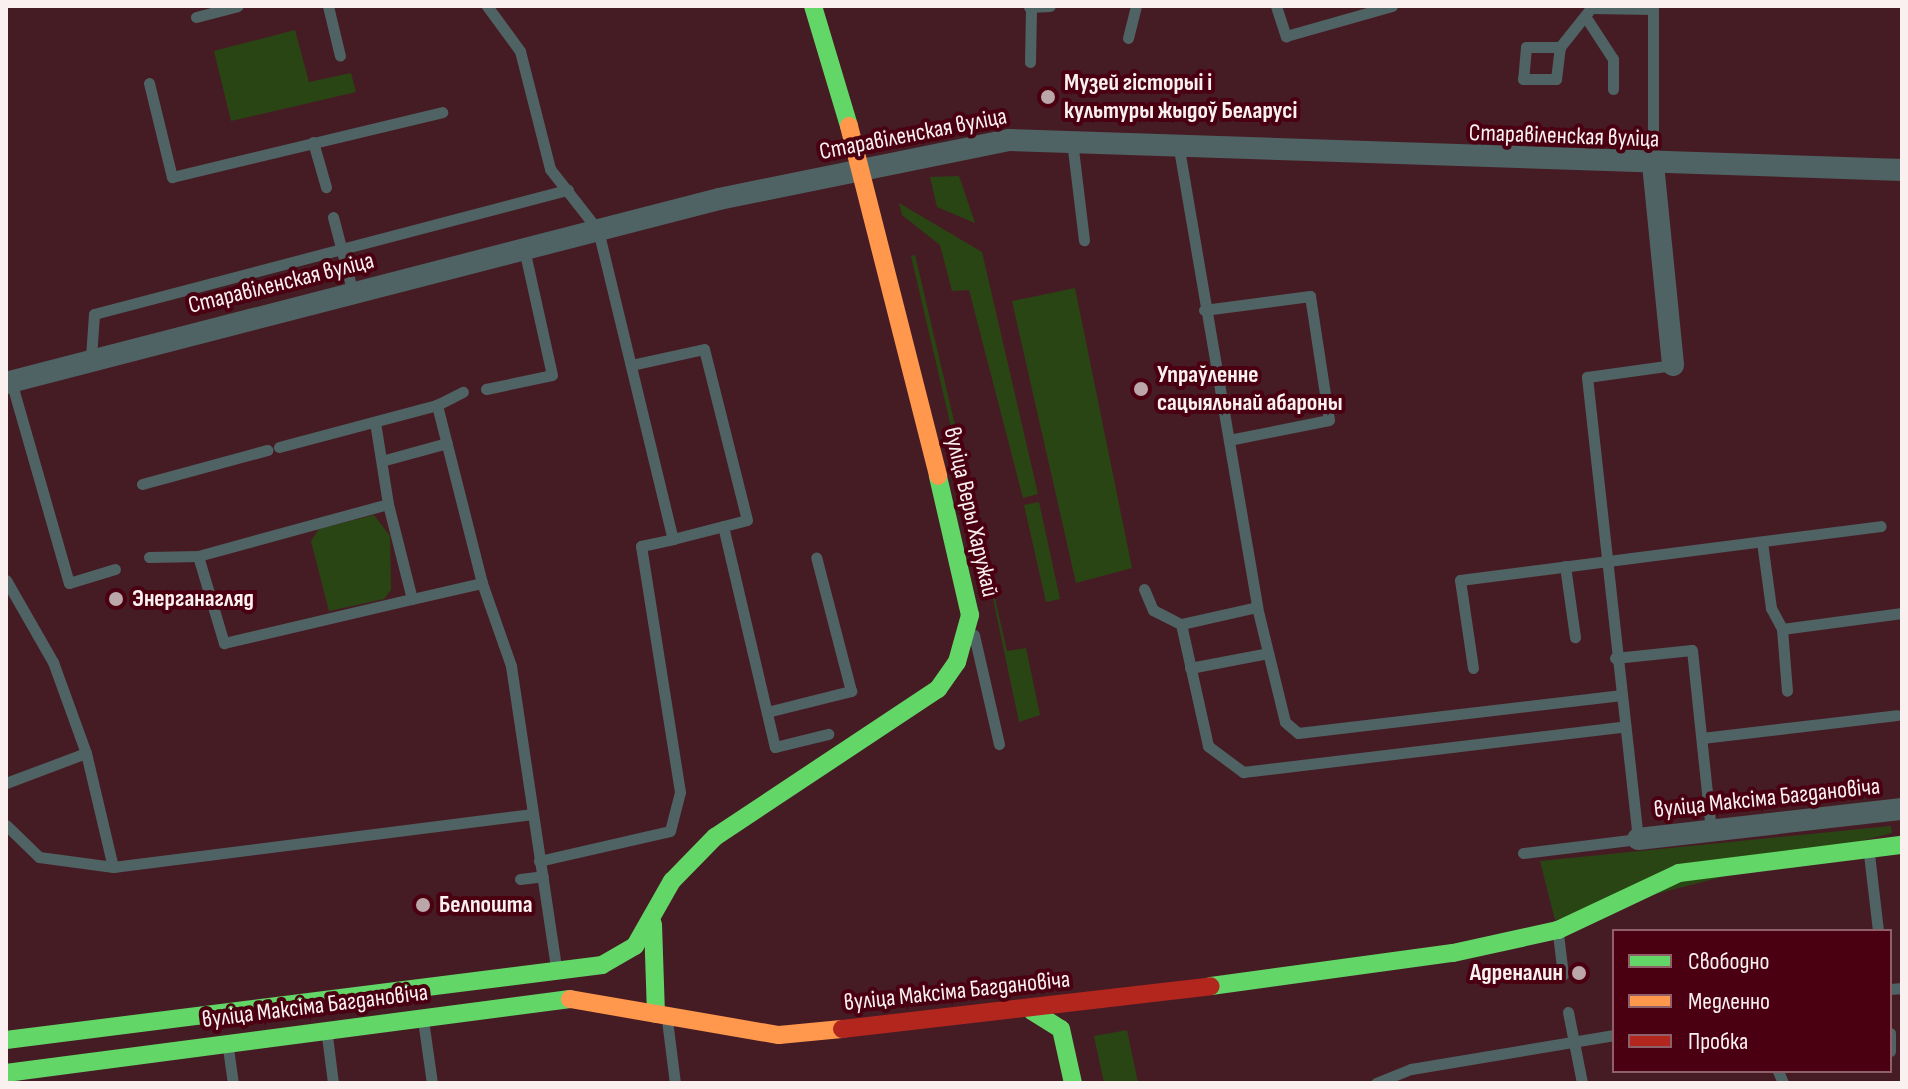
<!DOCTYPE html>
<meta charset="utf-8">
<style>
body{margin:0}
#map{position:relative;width:1908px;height:1089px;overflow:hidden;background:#461c24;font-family:"Sofia Sans Condensed",sans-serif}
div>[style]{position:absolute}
.green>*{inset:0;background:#2a4514}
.lane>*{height:11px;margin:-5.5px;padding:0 5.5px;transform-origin:5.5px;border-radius:5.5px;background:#4f6364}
.street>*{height:22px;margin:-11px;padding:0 11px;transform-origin:11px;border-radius:11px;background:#4f6364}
.fast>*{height:18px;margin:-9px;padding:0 9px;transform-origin:9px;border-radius:9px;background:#63d668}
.slow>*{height:18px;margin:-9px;padding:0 9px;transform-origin:9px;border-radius:9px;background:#ff974d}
.jam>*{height:18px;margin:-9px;padding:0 9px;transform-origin:9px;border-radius:9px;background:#b3261e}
.dots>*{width:22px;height:22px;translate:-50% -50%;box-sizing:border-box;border:4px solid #4a0010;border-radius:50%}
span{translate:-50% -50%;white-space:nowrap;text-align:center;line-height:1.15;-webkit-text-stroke:8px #4a0010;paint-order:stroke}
.poi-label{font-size:24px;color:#faf0f0;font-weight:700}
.left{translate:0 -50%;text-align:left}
.right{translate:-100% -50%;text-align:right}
.street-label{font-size:24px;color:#faf0f0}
.frame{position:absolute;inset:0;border:8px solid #faf0f0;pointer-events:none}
.legend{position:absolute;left:1612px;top:929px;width:280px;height:144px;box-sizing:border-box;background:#4a0010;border:2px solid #90606a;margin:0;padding:10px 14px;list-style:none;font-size:24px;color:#faf0f0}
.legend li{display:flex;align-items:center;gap:16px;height:40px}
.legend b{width:40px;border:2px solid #90606a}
</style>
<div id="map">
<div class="green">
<div style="clip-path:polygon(295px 30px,309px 82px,351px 73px,356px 92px,231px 121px,214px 51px)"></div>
<div style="clip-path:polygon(959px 176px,975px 223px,937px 207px,930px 177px)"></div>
<div style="clip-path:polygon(899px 203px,982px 252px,1038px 494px,1023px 498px,969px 290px,952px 291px,940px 245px,902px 215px)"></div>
<div style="clip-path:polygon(915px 255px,968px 481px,964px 482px,911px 256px)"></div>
<div style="clip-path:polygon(1075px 288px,1132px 568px,1076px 583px,1012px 301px)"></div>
<div style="clip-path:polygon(971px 494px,1007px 651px,1026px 648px,1040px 715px,1019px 722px)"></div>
<div style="clip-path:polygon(1039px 502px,1060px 599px,1046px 602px,1024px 505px)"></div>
<div style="clip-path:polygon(374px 515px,390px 536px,391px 590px,384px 599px,329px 611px,311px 541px,319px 529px)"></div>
<div style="clip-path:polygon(1891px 826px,1892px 833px,1555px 920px,1540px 861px)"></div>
<div style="clip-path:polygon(1127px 1030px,1138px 1083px,1104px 1083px,1094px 1036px)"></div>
</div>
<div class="lane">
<div style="left:328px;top:6px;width:51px;rotate:76.5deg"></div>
<div style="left:487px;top:6px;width:56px;rotate:53.7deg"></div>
<div style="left:520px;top:51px;width:122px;rotate:75.7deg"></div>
<div style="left:550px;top:169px;width:78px;rotate:51.8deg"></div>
<div style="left:598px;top:230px;width:318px;rotate:76.4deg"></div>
<div style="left:673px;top:539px;width:76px;rotate:-14.4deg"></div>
<div style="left:747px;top:520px;width:176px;rotate:-104.1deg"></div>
<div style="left:704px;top:349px;width:75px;rotate:167.6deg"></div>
<div style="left:1276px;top:6px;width:32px;rotate:72deg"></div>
<div style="left:1286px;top:36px;width:110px;rotate:-15.8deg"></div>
<div style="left:1653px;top:6px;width:158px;rotate:90deg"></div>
<div style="left:1029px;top:7px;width:21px;rotate:-3deg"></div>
<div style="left:1585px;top:16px;width:51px;rotate:56.9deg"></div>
<div style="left:1613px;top:59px;width:30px;rotate:90deg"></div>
<div style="left:196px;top:17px;width:43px;rotate:-14.7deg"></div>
<div style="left:1128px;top:38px;width:33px;rotate:-76deg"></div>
<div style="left:1560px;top:47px;width:34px;rotate:180deg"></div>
<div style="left:1526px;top:47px;width:32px;rotate:95deg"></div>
<div style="left:1523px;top:79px;width:33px"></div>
<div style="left:1556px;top:79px;width:32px;rotate:-83deg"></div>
<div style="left:1560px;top:47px;width:50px;rotate:-51.5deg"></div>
<div style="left:1591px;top:8px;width:62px;rotate:0.9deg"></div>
<div style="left:1030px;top:62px;width:51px;rotate:-88.9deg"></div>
<div style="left:149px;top:83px;width:97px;rotate:76.3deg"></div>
<div style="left:172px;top:177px;width:278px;rotate:-13.5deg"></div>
<div style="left:1072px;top:141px;width:100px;rotate:83.1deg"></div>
<div style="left:313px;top:142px;width:47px;rotate:73.9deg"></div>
<div style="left:1178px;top:143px;width:471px;rotate:80.3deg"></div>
<div style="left:1257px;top:607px;width:78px;rotate:167.4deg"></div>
<div style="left:333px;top:217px;width:79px;rotate:75.3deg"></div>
<div style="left:1204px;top:310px;width:107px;rotate:-7.5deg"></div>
<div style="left:1310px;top:296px;width:125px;rotate:81.3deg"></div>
<div style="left:1329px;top:420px;width:102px;rotate:168.7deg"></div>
<div style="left:91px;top:357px;width:43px;rotate:-86deg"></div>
<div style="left:94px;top:314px;width:490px;rotate:-14.7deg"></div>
<div style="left:11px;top:381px;width:210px;rotate:74deg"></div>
<div style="left:69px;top:583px;width:48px;rotate:-16.9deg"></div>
<div style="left:486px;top:389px;width:67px;rotate:-12deg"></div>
<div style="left:552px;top:375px;width:129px;rotate:-102.5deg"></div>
<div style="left:375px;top:422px;width:83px;rotate:81deg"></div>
<div style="left:279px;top:447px;width:163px;rotate:-14.9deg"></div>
<div style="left:385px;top:460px;width:64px;rotate:-15.3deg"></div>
<div style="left:142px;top:484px;width:130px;rotate:-15.2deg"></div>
<div style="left:723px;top:526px;width:227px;rotate:76.8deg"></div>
<div style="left:775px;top:747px;width:55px;rotate:-13.8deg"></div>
<div style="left:1762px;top:542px;width:67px;rotate:82.2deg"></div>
<div style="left:1771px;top:608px;width:24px;rotate:62deg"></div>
<div style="left:1782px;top:629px;width:121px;rotate:-7.6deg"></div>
<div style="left:149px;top:557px;width:49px;rotate:-1.2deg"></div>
<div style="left:1565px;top:566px;width:72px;rotate:82deg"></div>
<div style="left:6px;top:580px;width:95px;rotate:60.2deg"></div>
<div style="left:53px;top:662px;width:97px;rotate:70.1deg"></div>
<div style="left:86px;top:753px;width:117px;rotate:76.7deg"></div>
<div style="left:113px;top:867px;width:423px;rotate:-7.2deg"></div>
<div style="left:482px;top:583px;width:88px;rotate:70.7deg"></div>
<div style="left:511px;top:666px;width:303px;rotate:81.5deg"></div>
<div style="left:1144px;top:589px;width:23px;rotate:67deg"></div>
<div style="left:1153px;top:610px;width:31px;rotate:27deg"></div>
<div style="left:1181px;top:624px;width:125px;rotate:77.5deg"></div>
<div style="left:1208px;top:746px;width:44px;rotate:36.6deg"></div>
<div style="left:1243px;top:772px;width:382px;rotate:-6.8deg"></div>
<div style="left:412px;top:599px;width:98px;rotate:-104.2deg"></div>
<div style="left:388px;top:504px;width:197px;rotate:164.7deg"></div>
<div style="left:198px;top:556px;width:91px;rotate:73.4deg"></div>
<div style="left:224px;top:643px;width:193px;rotate:-13.2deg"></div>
<div style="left:412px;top:599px;width:72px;rotate:-12.9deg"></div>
<div style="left:482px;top:583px;width:184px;rotate:-104.2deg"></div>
<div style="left:437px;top:405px;width:29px;rotate:-27deg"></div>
<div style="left:1257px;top:607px;width:118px;rotate:76.3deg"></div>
<div style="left:1285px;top:722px;width:17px;rotate:40deg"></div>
<div style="left:1298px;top:733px;width:324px;rotate:-6.7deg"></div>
<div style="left:1782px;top:629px;width:62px;rotate:85.4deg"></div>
<div style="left:974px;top:635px;width:112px;rotate:77.1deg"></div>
<div style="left:1615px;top:658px;width:77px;rotate:-5.9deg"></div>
<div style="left:1692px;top:650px;width:182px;rotate:84deg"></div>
<div style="left:1190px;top:668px;width:79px;rotate:-10.9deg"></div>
<div style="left:1473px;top:668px;width:89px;rotate:-98.4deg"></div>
<div style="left:1460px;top:580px;width:424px;rotate:-7.3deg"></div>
<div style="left:767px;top:712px;width:87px;rotate:-14deg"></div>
<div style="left:851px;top:691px;width:138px;rotate:-104.6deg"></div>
<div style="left:1702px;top:738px;width:196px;rotate:-6.7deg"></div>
<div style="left:6px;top:783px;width:85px;rotate:-20.6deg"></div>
<div style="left:6px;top:825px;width:46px;rotate:44.1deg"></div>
<div style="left:39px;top:857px;width:75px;rotate:7.7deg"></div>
<div style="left:1523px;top:853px;width:116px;rotate:-6.9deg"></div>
<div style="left:1638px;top:839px;width:465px;rotate:-96.3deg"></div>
<div style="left:1587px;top:377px;width:87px;rotate:-7.9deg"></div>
<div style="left:1869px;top:854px;width:78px;rotate:83.3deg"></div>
<div style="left:539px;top:861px;width:134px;rotate:-12.9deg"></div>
<div style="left:670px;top:831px;width:40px;rotate:-75.6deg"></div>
<div style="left:680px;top:792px;width:249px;rotate:-99deg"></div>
<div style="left:641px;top:546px;width:33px;rotate:-12deg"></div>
<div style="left:520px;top:879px;width:23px;rotate:-7deg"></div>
<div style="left:1558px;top:934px;width:41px;rotate:83deg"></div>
<div style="left:1890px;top:989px;width:12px;rotate:-5deg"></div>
<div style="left:1568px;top:1012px;width:72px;rotate:78.8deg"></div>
<div style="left:423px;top:1020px;width:64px;rotate:81.9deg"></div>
<div style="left:667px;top:1020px;width:64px;rotate:82.8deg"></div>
<div style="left:1890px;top:1033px;width:18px;rotate:90deg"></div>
<div style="left:327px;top:1036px;width:47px;rotate:82.7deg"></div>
<div style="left:228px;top:1048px;width:35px;rotate:82deg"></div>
<div style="left:1778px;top:1071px;width:13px;rotate:67deg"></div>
<div style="left:1376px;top:1083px;width:38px;rotate:-22deg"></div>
<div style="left:1411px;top:1069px;width:206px;rotate:-9.5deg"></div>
</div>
<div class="street">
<div style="left:1653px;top:164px;width:202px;rotate:84.3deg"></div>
<div style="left:6px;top:383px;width:736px;rotate:-14.47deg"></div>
<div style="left:719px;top:199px;width:296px;rotate:-11.5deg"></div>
<div style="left:1009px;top:140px;width:894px;rotate:1.92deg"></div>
<div style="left:1638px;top:839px;width:266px;rotate:-6.5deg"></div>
</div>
<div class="fast">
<div style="left:813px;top:6px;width:125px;rotate:73.3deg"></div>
<div style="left:653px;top:924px;width:90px;rotate:88.1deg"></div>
<div style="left:602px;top:965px;width:38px;rotate:-30deg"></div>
<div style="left:635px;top:946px;width:75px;rotate:-60.4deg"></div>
<div style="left:672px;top:881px;width:62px;rotate:-45.7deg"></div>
<div style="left:715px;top:837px;width:268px;rotate:-33.6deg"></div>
<div style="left:938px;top:689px;width:33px;rotate:-55deg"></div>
<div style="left:957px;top:662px;width:49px;rotate:-74.5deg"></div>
<div style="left:970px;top:615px;width:143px;rotate:-103deg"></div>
<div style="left:1211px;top:986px;width:244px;rotate:-7.8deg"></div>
<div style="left:1453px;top:953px;width:107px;rotate:-12.4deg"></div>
<div style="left:1558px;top:930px;width:134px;rotate:-25.2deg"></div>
<div style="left:1679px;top:873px;width:225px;rotate:-7.2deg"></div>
<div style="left:1032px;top:1011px;width:34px;rotate:32deg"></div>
<div style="left:1061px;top:1029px;width:55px;rotate:77.5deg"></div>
<div style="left:6px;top:1040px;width:601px;rotate:-7.17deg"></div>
<div style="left:6px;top:1073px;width:569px;rotate:-7.47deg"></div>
</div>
<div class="slow">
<div style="left:849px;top:126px;width:361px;rotate:75.7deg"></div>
<div style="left:570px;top:999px;width:212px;rotate:9.8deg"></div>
<div style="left:779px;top:1035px;width:63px;rotate:-5.4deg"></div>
</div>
<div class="jam">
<div style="left:842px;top:1029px;width:371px;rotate:-6.6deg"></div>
</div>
<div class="dots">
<div style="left:1048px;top:97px;background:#bba6a9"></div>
<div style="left:1141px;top:389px;background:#bba6a9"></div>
<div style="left:116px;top:599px;background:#bba6a9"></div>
<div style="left:423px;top:905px;background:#bba6a9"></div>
<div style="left:1579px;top:973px;background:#bba6a9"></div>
</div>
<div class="poi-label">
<span class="left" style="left:1064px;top:97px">Музей гісторыі і<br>культуры жыдоў Беларусі</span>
<span class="left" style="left:1157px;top:389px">Упраўленне<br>сацыяльнай абароны</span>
<span class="left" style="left:132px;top:599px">Энерганагляд</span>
<span class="left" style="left:439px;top:905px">Белпошта</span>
<span class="right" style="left:1563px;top:973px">Адреналин</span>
</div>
<div class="street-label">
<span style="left:913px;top:134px;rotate:-11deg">Старавіленская вуліца</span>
<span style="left:1564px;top:136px;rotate:2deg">Старавіленская вуліца</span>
<span style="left:281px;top:283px;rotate:-14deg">Старавіленская вуліца</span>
<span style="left:971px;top:512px;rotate:77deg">вуліца Веры Харужай</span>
<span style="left:1767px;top:798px;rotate:-6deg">вуліца Максіма Багдановіча</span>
<span style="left:957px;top:991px;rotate:-6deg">вуліца Максіма Багдановіча</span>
<span style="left:315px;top:1006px;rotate:-7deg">вуліца Максіма Багдановіча</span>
</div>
<div class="frame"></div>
<ul class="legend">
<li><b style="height:10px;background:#63d668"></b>Свободно</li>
<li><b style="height:10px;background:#ff974d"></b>Медленно</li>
<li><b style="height:10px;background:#b3261e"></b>Пробка</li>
</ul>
</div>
